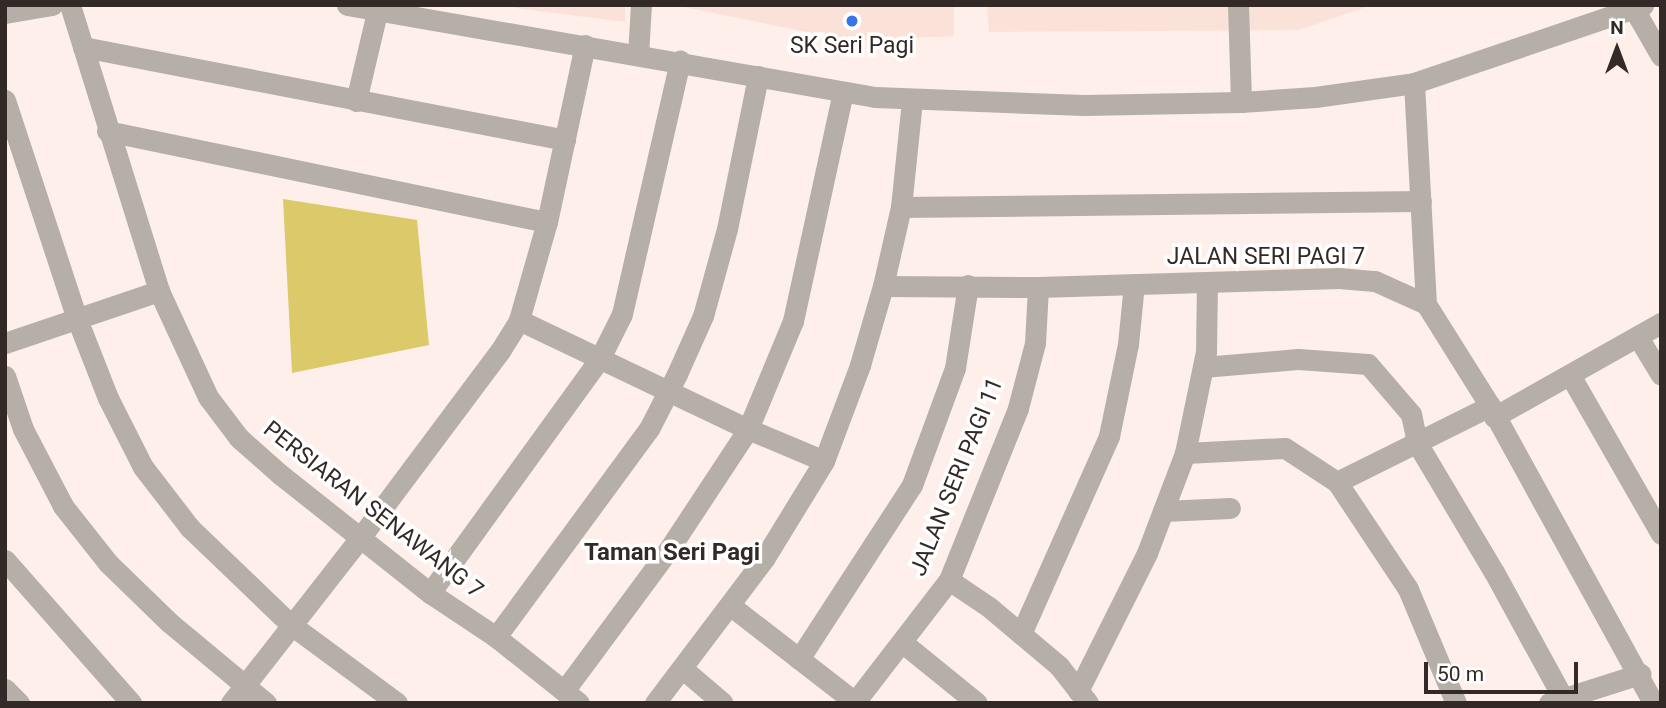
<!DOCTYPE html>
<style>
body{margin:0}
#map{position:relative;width:1666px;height:708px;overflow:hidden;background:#feefea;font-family:Roboto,sans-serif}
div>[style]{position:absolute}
.built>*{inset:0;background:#fbe2d8}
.green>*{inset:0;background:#dbc96a}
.minor>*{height:21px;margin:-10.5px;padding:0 10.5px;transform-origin:10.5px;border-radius:10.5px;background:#b6afa8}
.dots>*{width:19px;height:19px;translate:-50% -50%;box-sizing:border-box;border:4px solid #fff;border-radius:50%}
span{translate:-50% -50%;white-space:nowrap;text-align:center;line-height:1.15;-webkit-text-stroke:7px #fff;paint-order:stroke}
.poi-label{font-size:23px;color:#332a27}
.street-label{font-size:23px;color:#332a27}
.neighbourhood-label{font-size:24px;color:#332a27;font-weight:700}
.frame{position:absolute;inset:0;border:7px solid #332a27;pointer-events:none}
.north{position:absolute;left:1582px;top:14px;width:70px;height:70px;-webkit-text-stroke:5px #fff;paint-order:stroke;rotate:0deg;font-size:19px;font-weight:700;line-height:28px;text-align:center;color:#332a27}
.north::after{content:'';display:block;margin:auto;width:24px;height:32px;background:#332a27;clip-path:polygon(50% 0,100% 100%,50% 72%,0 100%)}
.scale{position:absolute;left:1424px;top:662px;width:154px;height:32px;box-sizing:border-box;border:4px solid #332a27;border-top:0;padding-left:9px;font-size:21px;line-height:24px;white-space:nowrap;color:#332a27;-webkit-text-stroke:5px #fff;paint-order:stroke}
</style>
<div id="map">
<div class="built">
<div style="clip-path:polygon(515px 5px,625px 5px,625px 22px,515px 8px)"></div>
<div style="clip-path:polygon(674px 5px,954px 5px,954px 36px,851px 41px)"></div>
<div style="clip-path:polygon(987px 5px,1372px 5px,1299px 30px,989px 32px)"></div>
</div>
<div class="green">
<div style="clip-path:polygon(283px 199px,417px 220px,429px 345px,292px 373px)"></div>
</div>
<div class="minor">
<div style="left:70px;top:5px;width:300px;rotate:72.7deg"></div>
<div style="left:159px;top:291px;width:117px;rotate:65.2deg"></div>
<div style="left:208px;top:397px;width:51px;rotate:52.9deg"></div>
<div style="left:239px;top:438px;width:56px;rotate:41.4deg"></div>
<div style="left:281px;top:475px;width:190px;rotate:38.4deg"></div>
<div style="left:430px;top:593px;width:79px;rotate:33.7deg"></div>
<div style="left:496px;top:637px;width:106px;rotate:38.5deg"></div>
<div style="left:347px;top:5px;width:536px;rotate:9.88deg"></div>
<div style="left:875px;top:97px;width:209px;rotate:2.2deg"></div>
<div style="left:1084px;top:105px;width:157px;rotate:-1.1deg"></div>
<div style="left:1241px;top:102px;width:74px;rotate:-3.9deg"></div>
<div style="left:1315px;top:97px;width:100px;rotate:-8deg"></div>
<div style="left:1414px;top:83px;width:242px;rotate:-18.8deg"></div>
<div style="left:1238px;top:5px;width:97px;rotate:88.2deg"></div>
<div style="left:1634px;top:9px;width:54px;rotate:60.1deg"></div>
<div style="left:5px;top:13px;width:48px;rotate:-9.7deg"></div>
<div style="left:83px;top:47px;width:491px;rotate:10.9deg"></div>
<div style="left:638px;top:55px;width:50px;rotate:-86.6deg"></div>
<div style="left:1414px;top:83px;width:221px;rotate:86.9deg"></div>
<div style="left:5px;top:100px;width:231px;rotate:71.8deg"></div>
<div style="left:77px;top:319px;width:85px;rotate:68.6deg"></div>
<div style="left:108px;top:398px;width:77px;rotate:63.1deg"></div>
<div style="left:143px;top:467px;width:77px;rotate:52.4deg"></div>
<div style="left:190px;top:528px;width:139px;rotate:43.8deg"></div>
<div style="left:290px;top:624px;width:133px;rotate:36.4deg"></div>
<div style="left:356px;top:101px;width:91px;rotate:-76.7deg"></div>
<div style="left:107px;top:131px;width:449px;rotate:11.7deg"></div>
<div style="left:901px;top:207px;width:520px;rotate:-0.66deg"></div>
<div style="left:883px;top:286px;width:155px;rotate:0.4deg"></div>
<div style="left:1038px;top:287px;width:301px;rotate:-1.7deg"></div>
<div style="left:1339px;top:278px;width:36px;rotate:5deg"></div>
<div style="left:1375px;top:281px;width:56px;rotate:24.3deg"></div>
<div style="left:1426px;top:304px;width:120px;rotate:57.9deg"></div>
<div style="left:1490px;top:406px;width:339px;rotate:61.2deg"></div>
<div style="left:519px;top:320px;width:254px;rotate:25.5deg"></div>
<div style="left:748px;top:429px;width:82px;rotate:22.8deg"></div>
<div style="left:1638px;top:337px;width:44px;rotate:58.8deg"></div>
<div style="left:5px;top:343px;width:163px;rotate:-18.7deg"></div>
<div style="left:1203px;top:367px;width:95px;rotate:-4.8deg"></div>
<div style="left:1298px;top:359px;width:70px;rotate:4.1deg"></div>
<div style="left:1368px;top:364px;width:66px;rotate:49.3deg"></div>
<div style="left:1411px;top:414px;width:30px;rotate:78deg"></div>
<div style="left:1417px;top:443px;width:150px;rotate:59.2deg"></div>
<div style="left:1494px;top:572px;width:144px;rotate:61.3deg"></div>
<div style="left:1570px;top:375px;width:183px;rotate:60.2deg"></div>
<div style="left:5px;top:376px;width:56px;rotate:71.2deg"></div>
<div style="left:23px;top:429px;width:87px;rotate:62.5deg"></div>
<div style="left:63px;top:506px;width:73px;rotate:51.7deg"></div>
<div style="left:108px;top:563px;width:86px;rotate:44.1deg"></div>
<div style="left:170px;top:623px;width:125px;rotate:39.8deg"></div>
<div style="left:1494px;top:417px;width:192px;rotate:-29.4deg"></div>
<div style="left:1185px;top:453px;width:100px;rotate:-2.9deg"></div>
<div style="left:1285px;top:448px;width:62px;rotate:33.2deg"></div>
<div style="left:1337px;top:482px;width:128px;rotate:56.4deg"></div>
<div style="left:1408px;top:589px;width:124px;rotate:67.2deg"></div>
<div style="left:1337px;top:482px;width:171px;rotate:-26.4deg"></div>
<div style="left:1163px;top:511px;width:67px;rotate:-2.6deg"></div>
<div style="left:5px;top:560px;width:191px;rotate:48.6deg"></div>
<div style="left:949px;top:580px;width:48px;rotate:34deg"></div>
<div style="left:989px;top:607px;width:92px;rotate:40.1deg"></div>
<div style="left:1059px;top:666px;width:47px;rotate:51.9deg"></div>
<div style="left:430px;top:593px;width:290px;rotate:-54.1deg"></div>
<div style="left:600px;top:358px;width:49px;rotate:-63.4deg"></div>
<div style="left:622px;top:314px;width:260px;rotate:-77.1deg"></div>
<div style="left:731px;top:606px;width:158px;rotate:37.8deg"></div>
<div style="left:1021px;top:634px;width:217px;rotate:-66deg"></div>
<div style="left:1109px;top:436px;width:94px;rotate:-78.3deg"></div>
<div style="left:1128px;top:344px;width:60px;rotate:-84.3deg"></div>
<div style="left:496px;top:637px;width:258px;rotate:-53.7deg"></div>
<div style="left:649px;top:429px;width:62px;rotate:-63deg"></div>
<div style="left:677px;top:374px;width:64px;rotate:-65.9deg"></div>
<div style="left:703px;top:316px;width:90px;rotate:-74.6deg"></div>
<div style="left:727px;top:229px;width:156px;rotate:-78.5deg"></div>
<div style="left:903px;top:643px;width:95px;rotate:39deg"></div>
<div style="left:799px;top:659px;width:207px;rotate:-57deg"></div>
<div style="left:912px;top:485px;width:125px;rotate:-69.8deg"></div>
<div style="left:955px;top:368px;width:84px;rotate:-81.1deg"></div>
<div style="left:683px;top:669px;width:52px;rotate:40.4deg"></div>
<div style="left:5px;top:689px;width:20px;rotate:45deg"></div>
<div style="left:564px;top:691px;width:177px;rotate:-53.5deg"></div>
<div style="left:669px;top:549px;width:144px;rotate:-56.6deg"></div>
<div style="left:748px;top:429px;width:117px;rotate:-67.4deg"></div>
<div style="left:793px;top:321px;width:234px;rotate:-77.7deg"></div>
<div style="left:1078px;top:691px;width:154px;rotate:-63.4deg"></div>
<div style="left:1147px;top:553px;width:107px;rotate:-69.2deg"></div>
<div style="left:1185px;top:453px;width:103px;rotate:-78.3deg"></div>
<div style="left:1206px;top:352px;width:70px;rotate:-89.2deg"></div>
<div style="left:855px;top:702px;width:154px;rotate:-52.4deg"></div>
<div style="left:949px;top:580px;width:185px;rotate:-68.1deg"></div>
<div style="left:1018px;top:408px;width:67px;rotate:-75.3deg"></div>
<div style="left:1035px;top:343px;width:56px;rotate:-86.9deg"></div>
<div style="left:231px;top:703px;width:209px;rotate:-52deg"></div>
<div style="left:360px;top:538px;width:234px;rotate:-53.2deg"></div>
<div style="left:500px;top:351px;width:36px;rotate:-58deg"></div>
<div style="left:519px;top:320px;width:102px;rotate:-74.1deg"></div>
<div style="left:547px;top:222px;width:181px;rotate:-77.9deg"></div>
<div style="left:655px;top:703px;width:181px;rotate:-52.9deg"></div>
<div style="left:764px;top:559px;width:115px;rotate:-58.5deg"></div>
<div style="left:824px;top:461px;width:103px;rotate:-69.4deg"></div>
<div style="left:860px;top:365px;width:82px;rotate:-73.8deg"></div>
<div style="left:883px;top:286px;width:81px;rotate:-77.2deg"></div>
<div style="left:901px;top:207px;width:108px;rotate:-84.1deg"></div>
<div style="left:1549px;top:703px;width:96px;rotate:-17.7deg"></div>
</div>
<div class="dots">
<div style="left:852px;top:21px;background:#3775e4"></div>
</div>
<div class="poi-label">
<span style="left:852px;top:46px">SK Seri Pagi</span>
</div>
<div class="street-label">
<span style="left:1266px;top:257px">JALAN SERI PAGI 7</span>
<span style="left:957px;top:477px;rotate:-68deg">JALAN SERI PAGI 11</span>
<span style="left:373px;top:510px;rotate:38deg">PERSIARAN SENAWANG 7</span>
</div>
<div class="neighbourhood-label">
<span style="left:672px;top:553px">Taman Seri Pagi</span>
</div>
<div class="frame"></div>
<div class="north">N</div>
<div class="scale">50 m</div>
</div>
